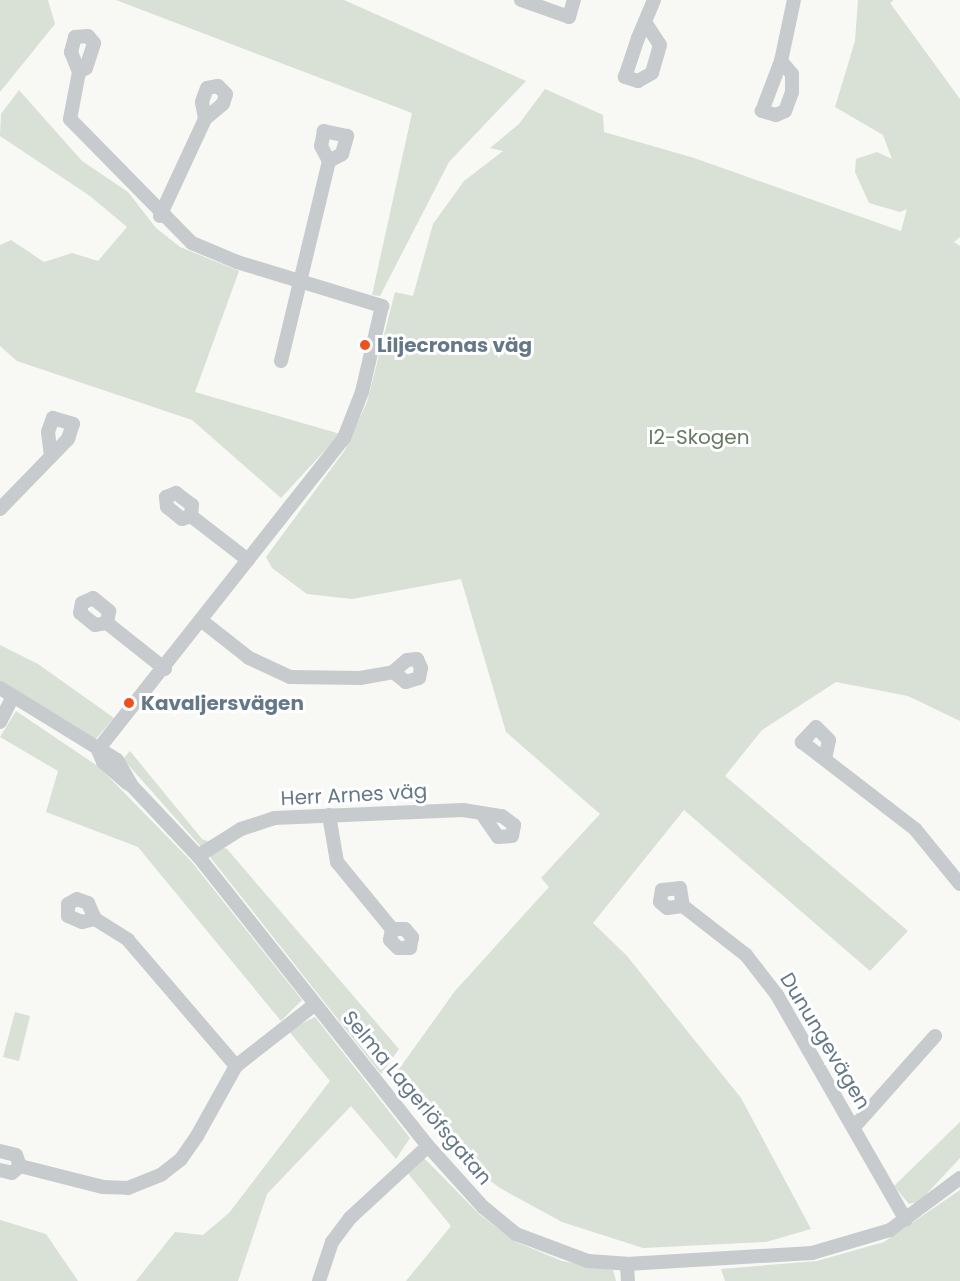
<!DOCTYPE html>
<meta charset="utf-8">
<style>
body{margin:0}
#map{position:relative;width:960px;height:1281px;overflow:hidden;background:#f8f8f4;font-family:Poppins,sans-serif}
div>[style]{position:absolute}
.green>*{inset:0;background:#d9e0d5}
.minor>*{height:14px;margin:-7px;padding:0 7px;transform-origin:7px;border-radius:7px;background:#c7cbce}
.dots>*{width:16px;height:16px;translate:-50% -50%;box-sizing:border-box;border:3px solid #fff;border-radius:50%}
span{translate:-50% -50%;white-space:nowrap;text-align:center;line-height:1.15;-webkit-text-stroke:6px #fff;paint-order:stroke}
.poi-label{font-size:20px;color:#657887;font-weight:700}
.left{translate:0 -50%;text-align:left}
.park-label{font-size:20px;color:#657960}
.street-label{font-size:20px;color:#657887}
</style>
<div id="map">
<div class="green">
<div style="clip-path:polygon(0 0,48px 0,55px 24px,0 92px)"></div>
<div style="clip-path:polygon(116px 0,344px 0,526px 81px,449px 162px,380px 296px,372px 295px,412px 113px)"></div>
<div style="clip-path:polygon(858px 0,894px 0,890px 3px,960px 99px,960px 237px,954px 242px,960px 246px,960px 721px,908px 696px,836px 682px,762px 730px,725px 776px,908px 931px,870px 971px,684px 810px,593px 923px,627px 956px,741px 1098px,811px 1229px,766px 1242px,643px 1248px,562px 1222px,500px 1188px,446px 1148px,394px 1076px,455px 991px,549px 887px,541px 878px,600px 814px,506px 732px,461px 579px,352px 599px,307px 594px,272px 568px,266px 557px,345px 450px,367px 402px,395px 292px,413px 296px,433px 224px,464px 181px,503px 151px,490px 148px,519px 124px,545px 89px,603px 115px,604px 132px,694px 158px,901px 231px,907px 209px,900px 212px,869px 203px,855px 172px,856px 159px,877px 152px,892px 159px,883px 135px,835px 107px,855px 41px)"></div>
<div style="clip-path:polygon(19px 90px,82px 161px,128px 192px,156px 228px,180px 247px,239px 271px,195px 392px,340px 434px,281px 498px,192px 420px,17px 361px,0 346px,0 245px,11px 240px,44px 262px,72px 253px,98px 261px,127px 227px,90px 196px,0 136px,1px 114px)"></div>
<div style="clip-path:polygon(0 645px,38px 664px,114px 718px,93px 742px,0 683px)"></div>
<div style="clip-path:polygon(16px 711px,99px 767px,191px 861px,302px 1000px,281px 1021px,138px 847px,46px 812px,58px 771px,0 737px)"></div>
<div style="clip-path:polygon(130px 751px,202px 839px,227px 849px,399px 1049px,381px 1074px,210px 857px,123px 759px)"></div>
<div style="clip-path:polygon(15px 1012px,30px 1016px,19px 1061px,3px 1057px)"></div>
<div style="clip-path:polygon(315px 1017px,410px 1138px,396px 1159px,351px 1106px,267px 1194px,238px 1281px,136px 1281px,175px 1232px,203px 1235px,229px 1213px,330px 1081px,288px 1030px)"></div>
<div style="clip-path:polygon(960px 1122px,960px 1158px,920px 1201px,909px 1204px,894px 1186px)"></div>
<div style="clip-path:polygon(423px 1157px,479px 1214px,514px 1241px,562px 1261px,613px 1270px,616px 1281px,406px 1281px,451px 1226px,406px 1171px)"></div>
<div style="clip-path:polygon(960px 1190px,960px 1281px,725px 1281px,721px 1269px,817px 1261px,884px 1242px)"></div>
<div style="clip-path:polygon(0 1220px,46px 1234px,78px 1281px,0 1281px)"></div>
</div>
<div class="minor">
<div style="left:521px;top:0;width:51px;rotate:19.5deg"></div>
<div style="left:569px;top:17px;width:18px;rotate:-74deg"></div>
<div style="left:645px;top:22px;width:27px;rotate:57deg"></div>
<div style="left:660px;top:45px;width:29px;rotate:106deg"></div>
<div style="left:652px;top:73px;width:16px;rotate:150deg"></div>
<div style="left:638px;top:81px;width:14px;rotate:-163deg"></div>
<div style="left:625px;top:77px;width:41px;rotate:-71.6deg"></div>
<div style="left:638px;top:38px;width:41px;rotate:-67.2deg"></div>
<div style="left:781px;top:61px;width:17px;rotate:50deg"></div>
<div style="left:792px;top:74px;width:18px;rotate:90deg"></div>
<div style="left:792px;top:92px;width:20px;rotate:110deg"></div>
<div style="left:785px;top:111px;width:10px;rotate:156deg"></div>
<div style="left:776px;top:115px;width:15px;rotate:-164deg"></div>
<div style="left:762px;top:111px;width:53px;rotate:-69.2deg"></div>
<div style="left:781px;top:61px;width:62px;rotate:-78deg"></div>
<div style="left:79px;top:72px;width:8px;rotate:-30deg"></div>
<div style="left:86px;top:68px;width:26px;rotate:-72deg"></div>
<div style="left:94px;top:43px;width:9px;rotate:-131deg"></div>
<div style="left:88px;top:36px;width:13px;rotate:176deg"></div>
<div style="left:75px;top:37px;width:16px;rotate:105deg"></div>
<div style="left:71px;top:52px;width:22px;rotate:68deg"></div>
<div style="left:79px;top:72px;width:48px;rotate:100.8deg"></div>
<div style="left:70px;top:119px;width:174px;rotate:45.5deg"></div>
<div style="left:192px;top:243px;width:49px;rotate:22.9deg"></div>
<div style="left:237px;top:262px;width:152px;rotate:16.9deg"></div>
<div style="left:382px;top:306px;width:88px;rotate:103.1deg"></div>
<div style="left:362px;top:392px;width:49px;rotate:111.4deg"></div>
<div style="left:344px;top:438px;width:397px;rotate:128.3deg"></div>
<div style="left:160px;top:216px;width:107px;rotate:-65.1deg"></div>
<div style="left:205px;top:119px;width:23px;rotate:-40deg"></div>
<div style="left:223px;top:104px;width:10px;rotate:-73deg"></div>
<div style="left:226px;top:94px;width:11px;rotate:-135deg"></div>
<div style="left:218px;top:86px;width:11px;rotate:170deg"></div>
<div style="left:207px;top:88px;width:15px;rotate:110deg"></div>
<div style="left:202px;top:102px;width:17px;rotate:80deg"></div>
<div style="left:281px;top:361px;width:206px;rotate:-76.5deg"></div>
<div style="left:329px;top:161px;width:15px;rotate:-28deg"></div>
<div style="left:342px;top:154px;width:19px;rotate:-74deg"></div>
<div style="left:347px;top:136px;width:24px;rotate:-168deg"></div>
<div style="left:324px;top:131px;width:15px;rotate:101deg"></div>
<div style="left:321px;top:146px;width:17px;rotate:62deg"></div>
<div style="left:0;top:509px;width:98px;rotate:-45.8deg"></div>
<div style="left:68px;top:439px;width:16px;rotate:-72deg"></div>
<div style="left:73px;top:424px;width:21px;rotate:-163deg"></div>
<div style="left:53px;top:418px;width:15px;rotate:110deg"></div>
<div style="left:48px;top:432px;width:23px;rotate:83deg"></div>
<div style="left:191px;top:516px;width:9px;rotate:162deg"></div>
<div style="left:182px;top:519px;width:19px;rotate:-141deg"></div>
<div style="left:167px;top:507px;width:10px;rotate:-96deg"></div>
<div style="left:166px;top:497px;width:11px;rotate:-22deg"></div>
<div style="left:176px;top:493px;width:20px;rotate:37deg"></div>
<div style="left:192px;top:505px;width:11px;rotate:95deg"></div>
<div style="left:191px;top:516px;width:72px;rotate:37.7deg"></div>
<div style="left:202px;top:621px;width:60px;rotate:38.2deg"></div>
<div style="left:249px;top:658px;width:45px;rotate:24.9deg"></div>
<div style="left:290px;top:677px;width:70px;rotate:0.8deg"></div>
<div style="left:360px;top:678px;width:34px;rotate:-10deg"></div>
<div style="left:393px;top:672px;width:18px;rotate:-41deg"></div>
<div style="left:407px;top:660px;width:10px;rotate:-6deg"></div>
<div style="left:417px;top:659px;width:10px;rotate:66deg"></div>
<div style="left:421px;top:668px;width:10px;rotate:101deg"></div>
<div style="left:419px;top:678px;width:14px;rotate:163deg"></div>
<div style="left:406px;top:682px;width:16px;rotate:-142deg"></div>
<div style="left:107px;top:623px;width:12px;rotate:171deg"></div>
<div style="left:95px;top:625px;width:19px;rotate:-141deg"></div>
<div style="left:80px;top:613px;width:10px;rotate:-79deg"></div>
<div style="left:82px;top:603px;width:12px;rotate:-24deg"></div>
<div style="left:93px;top:598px;width:21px;rotate:39deg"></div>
<div style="left:109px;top:611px;width:12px;rotate:99deg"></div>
<div style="left:107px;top:623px;width:74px;rotate:38.4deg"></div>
<div style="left:0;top:688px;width:137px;rotate:31.6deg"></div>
<div style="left:117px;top:760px;width:30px;rotate:60deg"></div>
<div style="left:132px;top:786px;width:96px;rotate:46.7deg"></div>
<div style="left:198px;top:856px;width:370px;rotate:51.6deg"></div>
<div style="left:428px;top:1146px;width:82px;rotate:48deg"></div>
<div style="left:483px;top:1207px;width:43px;rotate:39.3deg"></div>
<div style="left:516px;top:1234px;width:77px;rotate:20.6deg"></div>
<div style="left:588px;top:1261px;width:39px;rotate:4deg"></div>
<div style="left:627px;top:1264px;width:185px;rotate:-3.4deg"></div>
<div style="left:812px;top:1253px;width:81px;rotate:-16.4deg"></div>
<div style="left:890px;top:1230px;width:87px;rotate:-36.6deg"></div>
<div style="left:0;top:722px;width:29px;rotate:-63deg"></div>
<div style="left:98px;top:750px;width:13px;rotate:67deg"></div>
<div style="left:103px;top:762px;width:33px;rotate:41deg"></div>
<div style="left:825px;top:759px;width:19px;rotate:-78deg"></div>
<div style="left:829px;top:740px;width:18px;rotate:-135deg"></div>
<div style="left:816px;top:727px;width:21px;rotate:133deg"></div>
<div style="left:802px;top:742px;width:143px;rotate:37.6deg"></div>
<div style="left:915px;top:829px;width:71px;rotate:50.7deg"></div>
<div style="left:329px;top:815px;width:48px;rotate:80.3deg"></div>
<div style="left:337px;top:862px;width:87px;rotate:50.6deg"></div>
<div style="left:392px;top:929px;width:13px"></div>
<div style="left:405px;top:929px;width:11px;rotate:49deg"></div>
<div style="left:412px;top:937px;width:11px;rotate:100deg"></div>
<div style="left:410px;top:948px;width:12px;rotate:180deg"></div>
<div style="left:398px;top:948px;width:11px;rotate:-135deg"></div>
<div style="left:390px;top:940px;width:11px;rotate:-80deg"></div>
<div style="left:198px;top:856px;width:51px;rotate:-32.1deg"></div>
<div style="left:241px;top:829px;width:35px;rotate:-18deg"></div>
<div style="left:274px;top:818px;width:189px;rotate:-2.4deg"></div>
<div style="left:463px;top:810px;width:39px;rotate:9deg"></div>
<div style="left:502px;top:816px;width:15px;rotate:37deg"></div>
<div style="left:514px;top:825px;width:11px;rotate:100deg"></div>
<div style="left:512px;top:836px;width:14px;rotate:176deg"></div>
<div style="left:498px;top:837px;width:24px;rotate:-125deg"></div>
<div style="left:683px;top:906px;width:16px;rotate:173deg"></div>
<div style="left:667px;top:908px;width:9px;rotate:-139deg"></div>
<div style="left:660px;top:902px;width:12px;rotate:-81deg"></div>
<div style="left:662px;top:890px;width:18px;rotate:-6deg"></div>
<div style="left:680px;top:888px;width:18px;rotate:81deg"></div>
<div style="left:683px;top:906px;width:80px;rotate:37.9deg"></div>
<div style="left:746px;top:955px;width:51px;rotate:52.2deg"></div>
<div style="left:777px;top:995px;width:259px;rotate:60.2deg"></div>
<div style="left:95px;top:919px;width:13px;rotate:167deg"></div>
<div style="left:82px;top:922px;width:15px;rotate:-157deg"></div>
<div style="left:68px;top:916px;width:12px;rotate:-90deg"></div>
<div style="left:68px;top:904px;width:10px;rotate:-29deg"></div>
<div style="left:77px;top:899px;width:12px;rotate:20deg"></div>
<div style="left:88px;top:903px;width:17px;rotate:66deg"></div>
<div style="left:95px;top:919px;width:39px;rotate:32deg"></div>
<div style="left:128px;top:940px;width:166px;rotate:49.4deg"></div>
<div style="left:854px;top:1127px;width:122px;rotate:-48.3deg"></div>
<div style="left:0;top:1151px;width:16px;rotate:14deg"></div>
<div style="left:16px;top:1155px;width:12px;rotate:70deg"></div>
<div style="left:20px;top:1166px;width:86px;rotate:14.2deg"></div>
<div style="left:103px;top:1187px;width:25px;rotate:2deg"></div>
<div style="left:128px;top:1188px;width:37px;rotate:-22deg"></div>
<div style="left:162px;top:1174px;width:24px;rotate:-38deg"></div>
<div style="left:181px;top:1159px;width:28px;rotate:-55deg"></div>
<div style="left:197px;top:1136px;width:80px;rotate:-60.9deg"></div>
<div style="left:236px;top:1066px;width:99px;rotate:-38deg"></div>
<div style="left:0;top:1170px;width:12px;rotate:14deg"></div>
<div style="left:12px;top:1173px;width:11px;rotate:-41deg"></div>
<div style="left:627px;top:1264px;width:17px;rotate:87deg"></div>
<div style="left:319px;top:1281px;width:41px;rotate:-71.6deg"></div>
<div style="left:332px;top:1242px;width:30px;rotate:-53deg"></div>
<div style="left:350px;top:1218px;width:106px;rotate:-42.7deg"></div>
</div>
<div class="dots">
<div style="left:365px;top:345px;background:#ec5120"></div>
<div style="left:129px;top:703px;background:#ec5120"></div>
</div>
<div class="poi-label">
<span class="left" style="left:377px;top:345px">Liljecronas väg</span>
<span class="left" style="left:141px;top:703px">Kavaljersvägen</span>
</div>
<div class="park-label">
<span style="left:699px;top:437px">I2-Skogen</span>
</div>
<div class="street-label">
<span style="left:354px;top:795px;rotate:-3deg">Herr Arnes väg</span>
<span style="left:825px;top:1041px;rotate:59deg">Dunungevägen</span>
<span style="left:417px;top:1098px;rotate:50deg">Selma Lagerlöfsgatan</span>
</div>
</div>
